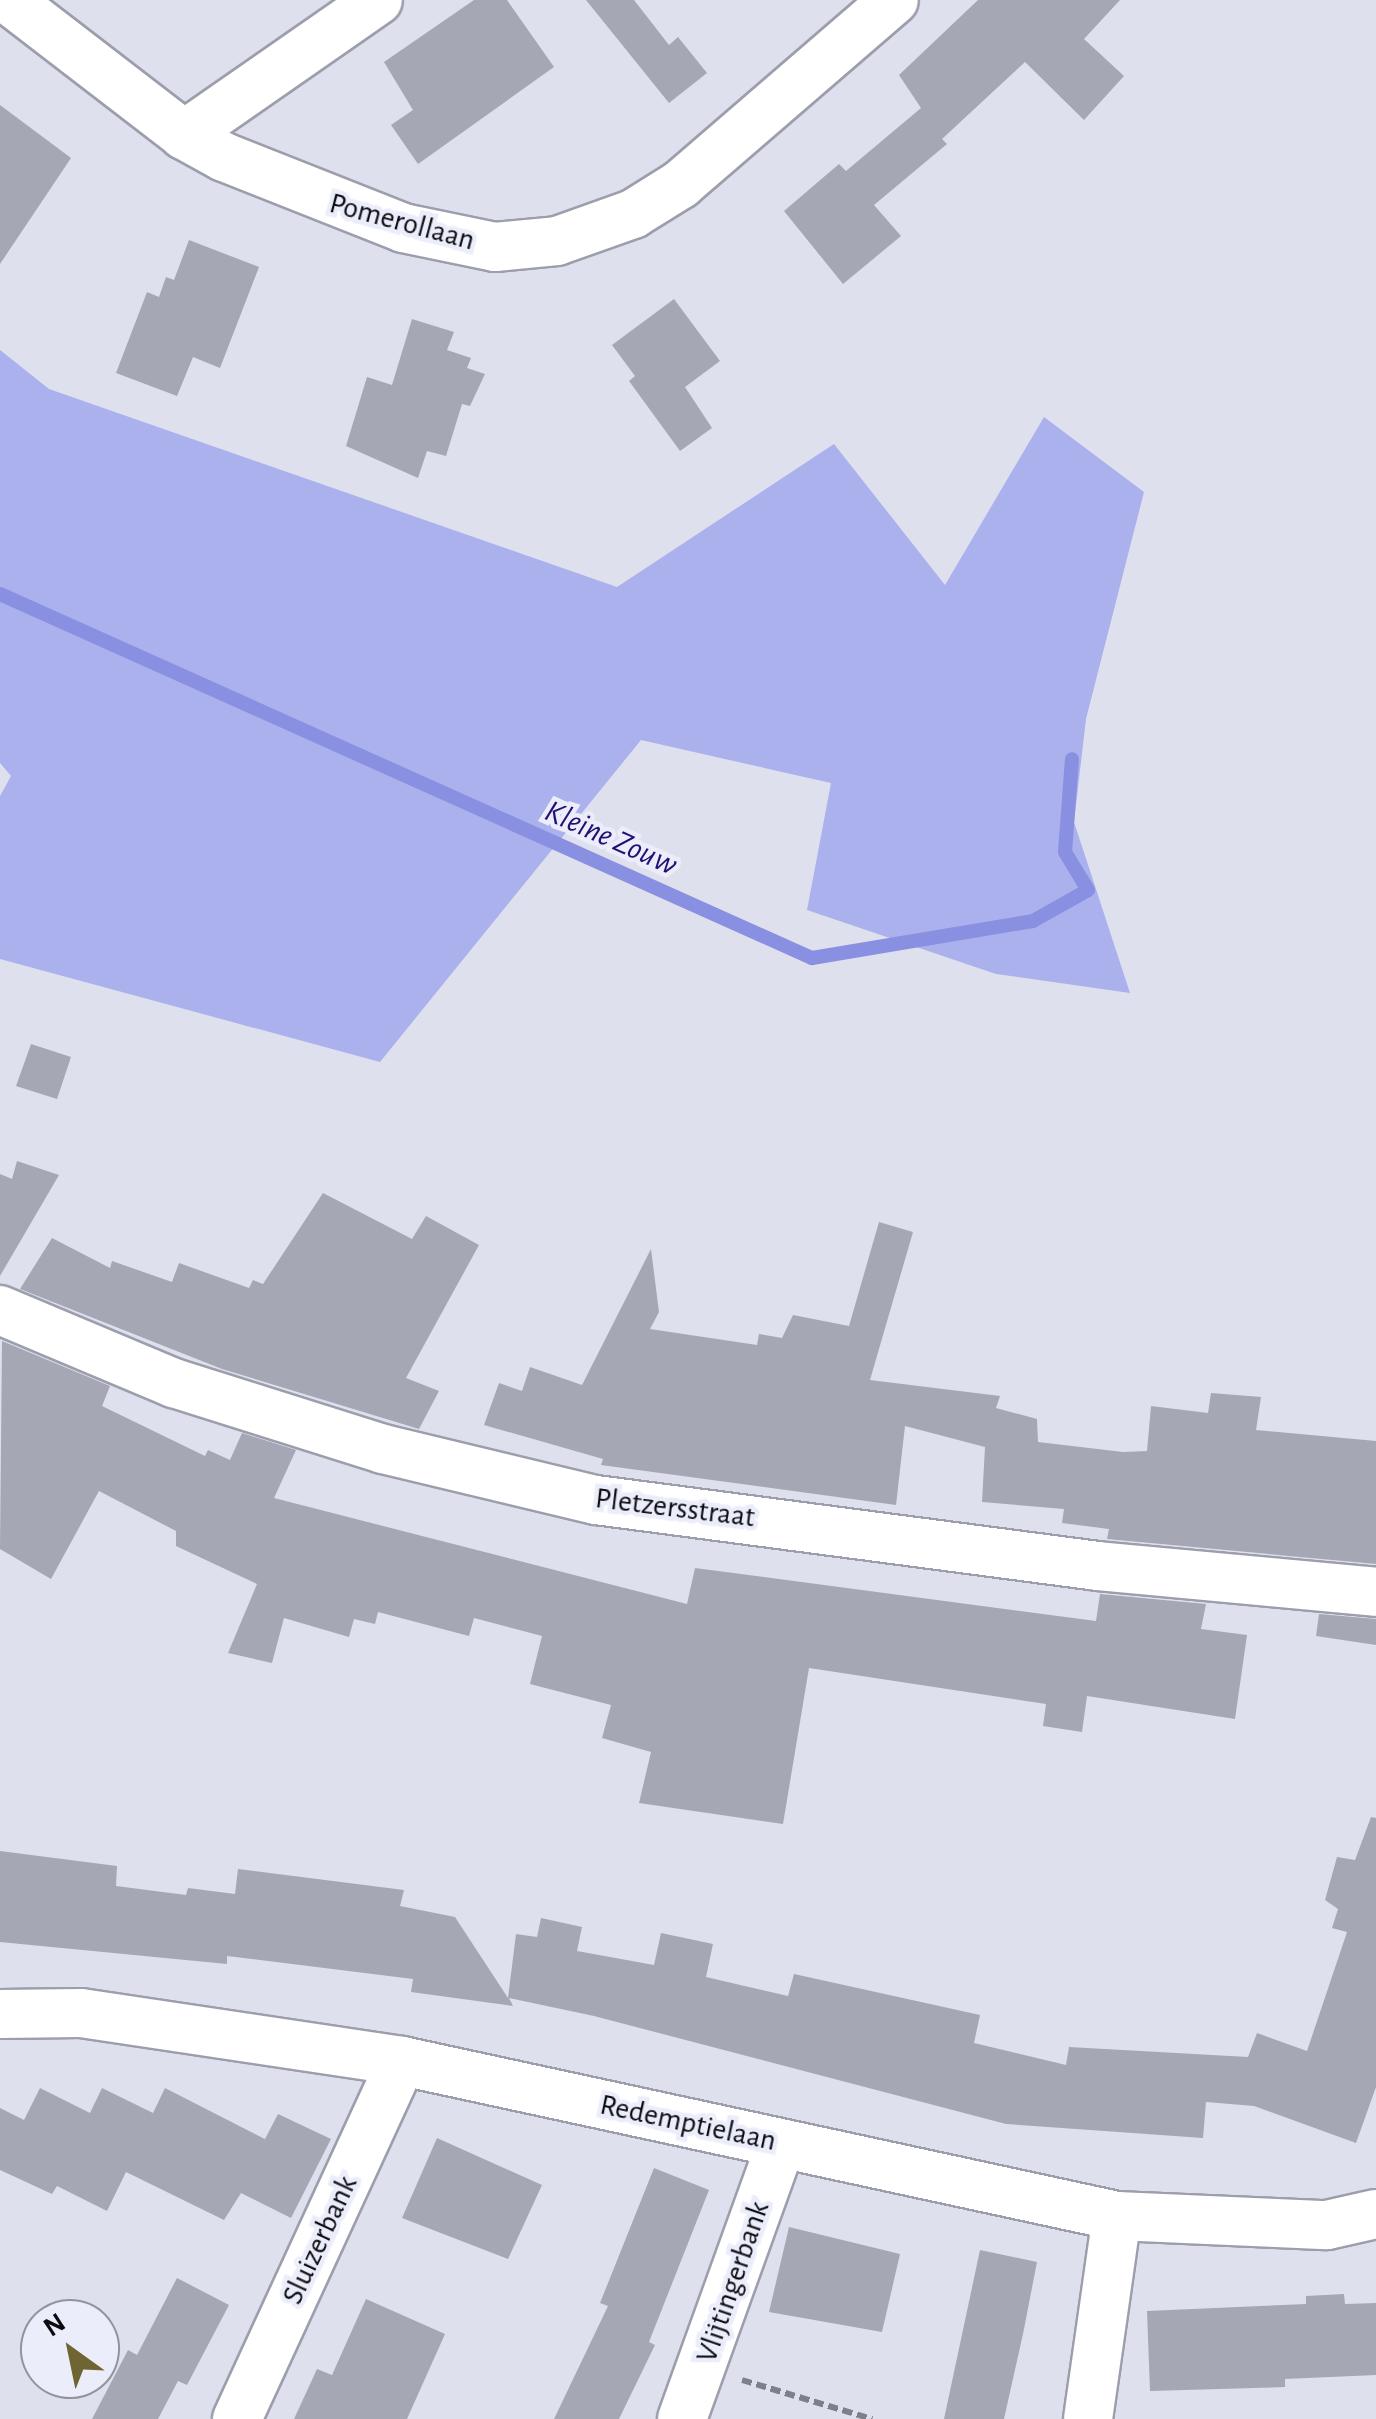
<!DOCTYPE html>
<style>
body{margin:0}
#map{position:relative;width:1376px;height:2419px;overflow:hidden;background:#dee0ee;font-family:"Alegreya Sans",sans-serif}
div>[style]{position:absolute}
.green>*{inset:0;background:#aab1ec}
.stream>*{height:14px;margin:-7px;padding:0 7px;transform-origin:7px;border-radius:7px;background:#898fe1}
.building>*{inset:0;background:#a5a7b5}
.path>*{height:6px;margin-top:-3px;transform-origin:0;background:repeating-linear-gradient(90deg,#7e8089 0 10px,transparent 0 15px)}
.roads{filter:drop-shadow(2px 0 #9c9eac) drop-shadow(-2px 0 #9c9eac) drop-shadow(0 2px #9c9eac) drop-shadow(0 -2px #9c9eac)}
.street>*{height:48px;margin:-24px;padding:0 24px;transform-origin:24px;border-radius:24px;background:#fff}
span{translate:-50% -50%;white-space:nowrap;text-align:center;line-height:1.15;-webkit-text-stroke:9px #ebedfb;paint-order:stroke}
.street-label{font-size:30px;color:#0b0c10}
.water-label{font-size:32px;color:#221172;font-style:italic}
.north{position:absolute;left:20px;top:2299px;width:100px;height:100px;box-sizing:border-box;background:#ebedfb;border:2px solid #91939d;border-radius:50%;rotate:327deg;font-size:28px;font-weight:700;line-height:40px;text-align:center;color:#0b0c10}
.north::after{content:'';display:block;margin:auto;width:35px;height:45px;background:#6e6532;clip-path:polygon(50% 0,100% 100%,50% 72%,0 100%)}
</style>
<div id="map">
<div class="green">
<div style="clip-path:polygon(0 350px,49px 389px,617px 587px,834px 444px,945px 585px,1044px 417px,1144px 492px,1086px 719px,1074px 822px,1130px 993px,996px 974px,807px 910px,831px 783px,641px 740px,380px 1062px,0 959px,0 796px,11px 776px,0 763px)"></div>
</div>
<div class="stream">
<div style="left:0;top:594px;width:890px;rotate:24.15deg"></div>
<div style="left:812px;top:958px;width:224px;rotate:-9.5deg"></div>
<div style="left:1033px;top:921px;width:63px;rotate:-29.4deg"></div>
<div style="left:1088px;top:890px;width:44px;rotate:-121.2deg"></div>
<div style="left:1065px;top:852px;width:93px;rotate:-85.7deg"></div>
</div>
<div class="building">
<div style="clip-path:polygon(474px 0,507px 0,554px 67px,418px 164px,391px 125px,413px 110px,384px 62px)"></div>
<div style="clip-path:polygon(586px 0,634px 0,669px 45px,678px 37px,707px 73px,669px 103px)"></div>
<div style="clip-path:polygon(978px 0,1120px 0,1084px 39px,1124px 76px,1084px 120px,1025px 62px,942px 139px,947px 144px,874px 205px,901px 236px,843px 284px,784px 211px,839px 164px,846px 171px,921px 108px,899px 75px)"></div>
<div style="clip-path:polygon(0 105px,71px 158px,0 264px)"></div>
<div style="clip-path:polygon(189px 240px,259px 267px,220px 368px,193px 357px,177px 396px,116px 373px,147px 292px,159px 297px,166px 277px,174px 280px)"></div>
<div style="clip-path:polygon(674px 299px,720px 361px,685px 387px,712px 428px,680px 451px,629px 381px,635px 376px,612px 345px)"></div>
<div style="clip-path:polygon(412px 319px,454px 332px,447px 350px,471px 358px,467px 368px,485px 374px,470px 406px,462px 404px,446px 456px,427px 451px,418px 478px,346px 446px,367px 377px,392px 385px)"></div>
<div style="clip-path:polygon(31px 1044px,71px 1057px,57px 1099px,16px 1086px)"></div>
<div style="clip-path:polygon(17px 1161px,59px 1175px,0 1276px,0 1174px,12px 1179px)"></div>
<div style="clip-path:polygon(323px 1193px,412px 1239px,426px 1216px,479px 1245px,406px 1378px,439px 1391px,419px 1429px,222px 1369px,20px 1289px,52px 1238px,110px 1268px,112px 1261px,172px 1282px,179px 1263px,249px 1288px,253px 1280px,263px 1284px)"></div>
<div style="clip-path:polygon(879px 1222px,913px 1232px,870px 1380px,1000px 1396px,996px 1408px,1037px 1419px,1038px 1442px,1123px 1452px,1147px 1451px,1151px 1406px,1208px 1413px,1211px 1393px,1261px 1397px,1256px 1430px,1376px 1441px,1376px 1564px,1107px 1539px,1109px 1529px,1062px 1523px,1064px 1509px,982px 1502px,985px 1447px,905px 1426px,896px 1505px,601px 1465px,603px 1459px,484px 1425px,499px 1383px,522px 1391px,530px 1367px,582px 1385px,651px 1249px,659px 1312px,650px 1329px,757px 1345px,759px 1334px,782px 1338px,793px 1315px,849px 1326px)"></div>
<div style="clip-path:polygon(2px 1341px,110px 1386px,102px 1406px,205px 1456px,208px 1450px,230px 1460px,242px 1433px,296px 1450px,274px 1498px,687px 1604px,695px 1568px,1096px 1621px,1100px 1594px,1206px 1604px,1201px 1629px,1247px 1635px,1235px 1719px,1087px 1696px,1082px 1732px,1043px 1726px,1046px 1704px,809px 1668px,783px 1824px,639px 1803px,651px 1752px,602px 1738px,611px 1705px,530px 1684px,542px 1636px,474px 1618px,469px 1636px,378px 1612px,375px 1624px,354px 1619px,349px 1637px,284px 1618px,272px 1663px,228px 1653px,257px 1584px,176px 1546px,176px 1531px,99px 1491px,51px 1579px,0 1549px)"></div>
<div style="clip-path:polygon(1319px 1614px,1376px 1619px,1376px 1645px,1316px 1636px)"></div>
<div style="clip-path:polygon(1371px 1817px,1376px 1818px,1376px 2087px,1356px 2143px,1254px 2106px,1206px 2102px,1203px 2138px,1006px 2124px,594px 2016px,509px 1998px,513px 2006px,411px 1992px,413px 1979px,227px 1956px,227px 1964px,0 1942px,0 1851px,117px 1866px,116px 1886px,186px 1895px,188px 1888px,235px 1894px,238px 1869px,404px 1890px,400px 1906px,455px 1917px,508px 1998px,516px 1934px,537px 1937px,541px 1918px,582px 1927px,577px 1951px,654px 1965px,661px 1933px,713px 1944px,706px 1977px,788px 1996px,794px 1974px,980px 2015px,974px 2043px,1066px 2065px,1069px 2047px,1248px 2057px,1257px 2033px,1307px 2051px,1347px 1932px,1332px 1928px,1338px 1909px,1325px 1900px,1337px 1857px,1355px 1860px)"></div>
<div style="clip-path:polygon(40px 2088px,90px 2113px,102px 2088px,153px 2113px,165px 2088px,265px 2139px,278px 2114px,331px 2139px,291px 2218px,241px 2193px,224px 2220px,126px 2172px,107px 2211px,57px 2186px,52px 2194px,0 2170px,0 2108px,24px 2120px)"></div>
<div style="clip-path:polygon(437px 2138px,542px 2185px,508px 2259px,402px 2218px)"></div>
<div style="clip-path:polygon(654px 2168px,709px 2190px,649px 2342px,655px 2345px,619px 2419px,554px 2419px,608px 2306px,600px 2303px)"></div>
<div style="clip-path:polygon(789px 2227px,900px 2254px,882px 2332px,769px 2312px)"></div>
<div style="clip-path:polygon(980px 2250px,1037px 2262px,1023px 2334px,1004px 2419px,944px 2419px)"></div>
<div style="clip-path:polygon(177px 2278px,229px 2305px,187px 2385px,178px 2381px,158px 2419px,92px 2419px,128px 2350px,137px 2355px)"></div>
<div style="clip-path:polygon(1344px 2294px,1345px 2304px,1376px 2303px,1376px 2375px,1285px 2379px,1285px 2387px,1150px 2391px,1147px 2311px,1306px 2304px,1306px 2296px)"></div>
<div style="clip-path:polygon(366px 2299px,445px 2334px,407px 2419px,294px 2419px,317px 2369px,332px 2375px)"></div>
</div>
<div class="path">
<div style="left:742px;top:2380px;width:136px;rotate:16.7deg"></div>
</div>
<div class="roads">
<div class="street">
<div style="left:9px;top:0;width:221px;rotate:37.6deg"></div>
<div style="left:184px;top:135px;width:46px;rotate:28.8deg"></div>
<div style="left:224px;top:157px;width:193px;rotate:21.6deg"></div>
<div style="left:403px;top:228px;width:94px;rotate:11.7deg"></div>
<div style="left:495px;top:247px;width:62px;rotate:-5.5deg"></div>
<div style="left:557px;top:241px;width:81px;rotate:-19.6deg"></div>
<div style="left:633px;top:214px;width:57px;rotate:-32deg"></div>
<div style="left:681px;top:184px;width:281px;rotate:-40.8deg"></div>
<div style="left:184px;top:135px;width:236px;rotate:-34.8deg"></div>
<div style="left:0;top:1310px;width:189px;rotate:22.8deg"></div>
<div style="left:174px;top:1383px;width:219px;rotate:17.5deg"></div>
<div style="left:383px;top:1449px;width:219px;rotate:13.5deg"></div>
<div style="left:596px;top:1500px;width:506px;rotate:7.49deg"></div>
<div style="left:1098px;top:1566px;width:279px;rotate:5.3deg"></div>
<div style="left:0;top:2014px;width:81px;rotate:-0.7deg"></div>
<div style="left:81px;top:2013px;width:325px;rotate:8.5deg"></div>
<div style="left:402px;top:2061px;width:732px;rotate:12.23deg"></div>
<div style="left:1117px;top:2216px;width:210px;rotate:2.5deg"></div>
<div style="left:1327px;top:2225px;width:50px;rotate:-12.7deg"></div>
<div style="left:237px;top:2419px;width:394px;rotate:-65.3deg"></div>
<div style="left:682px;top:2419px;width:292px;rotate:-70.2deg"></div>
<div style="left:1088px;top:2419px;width:205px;rotate:-81.9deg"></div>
</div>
</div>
<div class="street-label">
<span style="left:402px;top:222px;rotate:15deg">Pomerollaan</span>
<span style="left:675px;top:1508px;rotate:7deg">Pletzersstraat</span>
<span style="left:688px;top:2123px;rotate:12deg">Redemptielaan</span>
<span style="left:320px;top:2240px;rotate:-65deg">Sluizerbank</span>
<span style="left:733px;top:2282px;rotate:-71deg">Vlijtingerbank</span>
</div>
<div class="water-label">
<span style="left:611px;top:838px;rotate:24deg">Kleine Zouw</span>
</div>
<div class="north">N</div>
</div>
